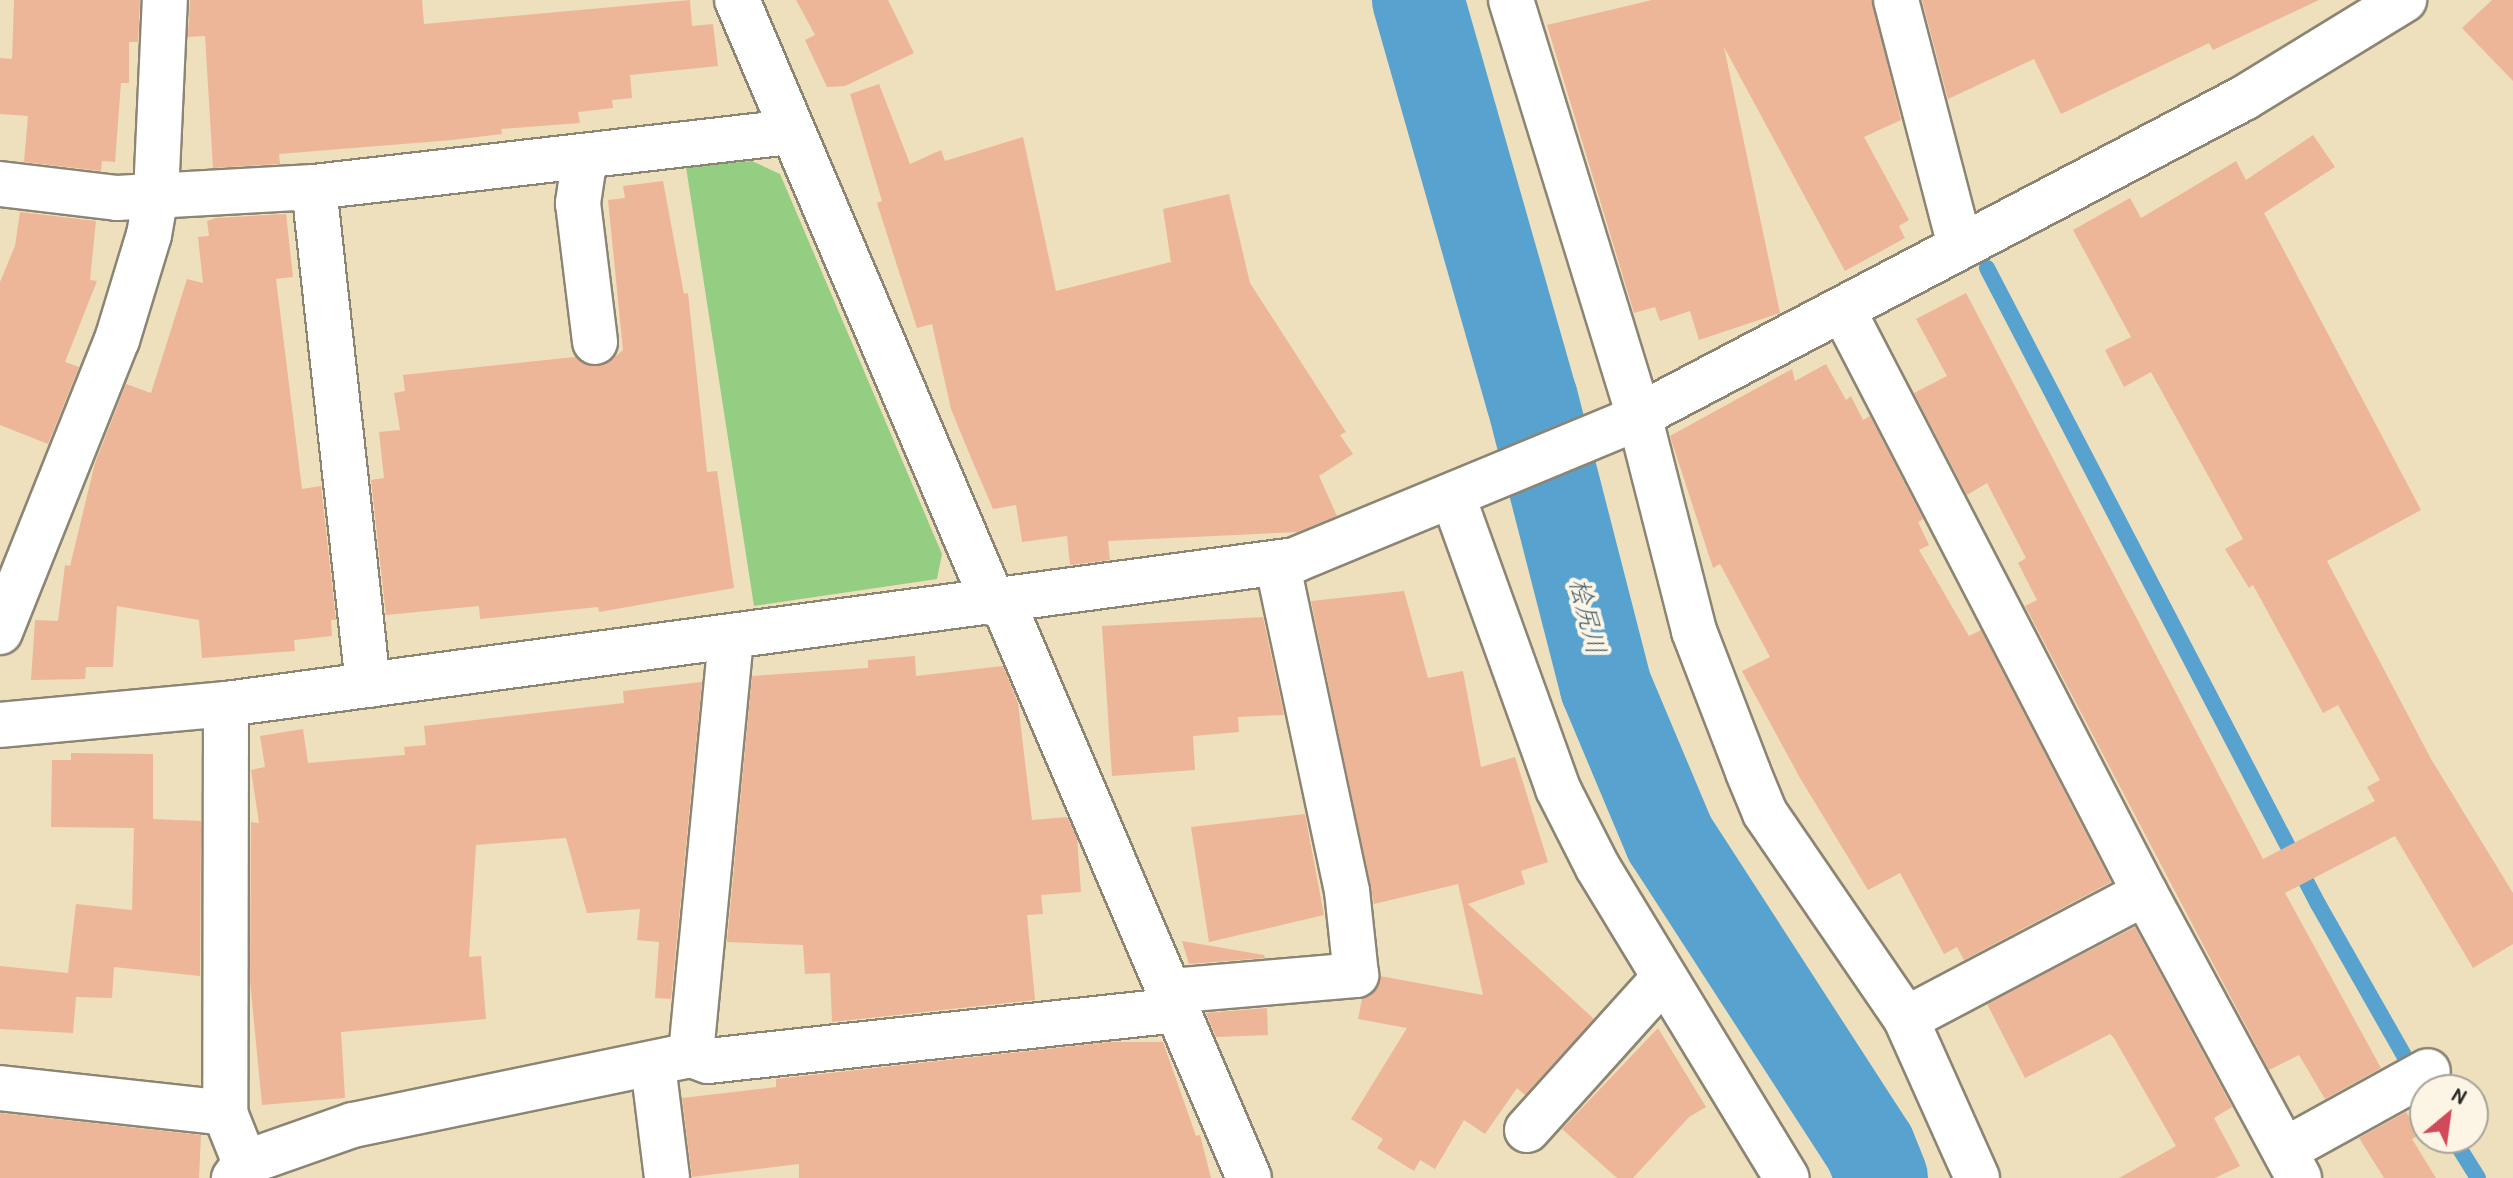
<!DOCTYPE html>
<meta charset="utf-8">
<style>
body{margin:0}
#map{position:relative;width:2513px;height:1178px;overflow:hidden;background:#eedfbd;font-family:"Patrick Hand","Klee One",sans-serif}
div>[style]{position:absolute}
.green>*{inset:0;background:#93ce83}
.stream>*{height:16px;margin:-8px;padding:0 8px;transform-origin:8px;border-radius:8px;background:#58a2d0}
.river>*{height:92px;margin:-46px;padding:0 46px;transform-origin:46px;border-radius:46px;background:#58a2d0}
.building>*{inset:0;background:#edb698}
.roads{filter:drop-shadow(2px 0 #8c8574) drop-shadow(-2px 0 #8c8574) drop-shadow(0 2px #8c8574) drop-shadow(0 -2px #8c8574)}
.minor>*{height:44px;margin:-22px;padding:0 22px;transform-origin:22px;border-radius:22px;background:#fff}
span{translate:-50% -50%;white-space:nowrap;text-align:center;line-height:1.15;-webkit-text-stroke:8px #fcf5e5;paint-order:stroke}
.water-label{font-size:26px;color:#3d5b6d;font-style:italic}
.north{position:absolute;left:2409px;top:1074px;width:80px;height:80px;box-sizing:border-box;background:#fcf5e5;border:2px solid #a8a49b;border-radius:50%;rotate:29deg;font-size:22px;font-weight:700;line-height:32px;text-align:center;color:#2b2b2b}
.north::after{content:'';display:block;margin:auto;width:28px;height:36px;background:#d1495b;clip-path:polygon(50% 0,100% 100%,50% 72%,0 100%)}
</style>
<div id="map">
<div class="green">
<div style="clip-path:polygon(752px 161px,780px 174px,942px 554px,937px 579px,754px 606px,686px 167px)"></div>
</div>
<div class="stream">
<div style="left:1987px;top:268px;width:717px;rotate:62.51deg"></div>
<div style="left:2318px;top:904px;width:197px;rotate:60.4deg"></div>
<div style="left:2453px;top:1138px;width:47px;rotate:58deg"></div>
</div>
<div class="river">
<div style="left:1418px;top:0;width:415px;rotate:74.1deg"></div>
<div style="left:1532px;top:399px;width:297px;rotate:75.6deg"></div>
<div style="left:1606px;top:687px;width:165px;rotate:67.2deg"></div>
<div style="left:1670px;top:839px;width:368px;rotate:57.1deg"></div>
<div style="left:1870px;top:1148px;width:32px;rotate:68deg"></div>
</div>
<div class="building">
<div style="clip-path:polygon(14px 0,140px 0,138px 42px,129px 42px,129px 83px,121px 83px,115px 162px,102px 161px,101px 171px,24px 162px,28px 116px,0 114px,0 58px,12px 59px)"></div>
<div style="clip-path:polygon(190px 0,422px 0,424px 24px,690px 0,692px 26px,713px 24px,718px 66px,630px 75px,632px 98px,612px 100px,613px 108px,578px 112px,580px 123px,501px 129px,502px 134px,452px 140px,279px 154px,280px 164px,213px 168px,205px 36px,188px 37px)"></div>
<div style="clip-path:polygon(796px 0,888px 0,914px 53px,845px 86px,827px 87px,805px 40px,815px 35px)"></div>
<div style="clip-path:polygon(1652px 0,1872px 0,1901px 120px,1864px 137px,1909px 220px,1899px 226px,1905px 238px,1845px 271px,1724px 47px,1780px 313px,1699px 340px,1690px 311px,1660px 321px,1655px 307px,1634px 313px,1547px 25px)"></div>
<div style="clip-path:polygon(1922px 0,2319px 0,2213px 50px,2209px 43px,2061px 114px,2034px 59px,1948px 99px)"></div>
<div style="clip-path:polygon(2492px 0,2513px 0,2513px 81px,2462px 28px)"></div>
<div style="clip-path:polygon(879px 84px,910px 164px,941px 150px,945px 161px,1023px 137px,1056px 291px,1171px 262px,1163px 209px,1229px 194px,1250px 283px,1346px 432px,1340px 435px,1353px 454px,1319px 476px,1337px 516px,1298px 532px,1108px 541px,1110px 560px,1070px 565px,1067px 536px,1022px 542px,1016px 505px,993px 509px,969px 453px,951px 409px,932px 324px,917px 328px,877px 203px,882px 201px,850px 94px)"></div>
<div style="clip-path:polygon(2313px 135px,2335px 167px,2264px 213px,2421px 510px,2327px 561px,2431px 759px,2513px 893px,2513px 944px,2473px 968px,2395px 836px,2285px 893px,2381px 1068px,2325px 1099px,2299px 1055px,2269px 1070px,2025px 606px,2037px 600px,2018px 563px,2026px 558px,1987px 483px,1967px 495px,1914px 393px,1947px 376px,1916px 319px,1966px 293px,2263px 859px,2375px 801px,2367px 787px,2380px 780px,2338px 705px,2323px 713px,2253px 585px,2249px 588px,2225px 549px,2243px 539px,2151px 372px,2124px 387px,2105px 350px,2131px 337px,2073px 230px,2130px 198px,2141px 218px,2236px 161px,2246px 180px)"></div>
<div style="clip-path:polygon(663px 181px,684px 294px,688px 293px,707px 472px,717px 471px,734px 588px,599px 612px,598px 607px,480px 619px,479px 606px,386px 615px,371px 480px,384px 478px,379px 432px,400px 430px,394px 393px,405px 391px,403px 375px,575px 357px,586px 365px,609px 362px,623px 350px,608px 200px,625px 198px,623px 186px)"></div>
<div style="clip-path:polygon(20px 212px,96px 221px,90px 280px,97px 281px,65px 362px,79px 367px,48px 444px,0 425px,0 282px,15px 246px)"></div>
<div style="clip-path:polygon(286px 214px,293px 277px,276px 279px,302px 489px,321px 486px,336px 620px,331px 620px,332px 636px,294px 640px,295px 651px,202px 658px,199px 620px,117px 606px,113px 667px,86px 667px,85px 679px,31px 680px,35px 620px,58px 621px,65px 565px,70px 566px,95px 463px,126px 384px,151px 393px,187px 279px,203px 283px,198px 237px,209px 236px,207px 221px,216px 218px)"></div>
<div style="clip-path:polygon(1826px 364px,1846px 400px,1851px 396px,1863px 420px,1870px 416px,1923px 519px,1918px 522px,1929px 545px,1919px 550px,1969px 636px,1981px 630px,2111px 882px,1964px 960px,1957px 947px,1944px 954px,1900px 873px,1868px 890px,1800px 778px,1742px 671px,1770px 657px,1720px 564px,1713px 568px,1670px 436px,1792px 369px,1795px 381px)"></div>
<div style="clip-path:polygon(1404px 591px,1428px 678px,1463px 671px,1481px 767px,1515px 757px,1548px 862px,1521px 871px,1525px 884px,1468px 904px,1594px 1019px,1525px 1095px,1517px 1088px,1485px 1134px,1464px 1120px,1435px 1169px,1420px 1160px,1414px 1171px,1377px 1148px,1383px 1139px,1351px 1119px,1407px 1028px,1358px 1019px,1362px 999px,1378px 986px,1380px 976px,1483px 995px,1458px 884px,1374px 904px,1311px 601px)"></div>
<div style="clip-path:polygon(1263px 617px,1284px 715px,1238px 717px,1239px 732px,1193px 736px,1195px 770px,1112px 776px,1102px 626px)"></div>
<div style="clip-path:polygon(915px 656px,916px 676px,1003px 666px,1018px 703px,1032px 820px,1067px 817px,1077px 838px,1081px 892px,1041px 895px,1043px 914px,1027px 915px,1035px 1000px,832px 1022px,830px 973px,805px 974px,803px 945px,727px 942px,752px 676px,868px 668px,868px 660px)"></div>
<div style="clip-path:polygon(702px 682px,671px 999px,655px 998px,659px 942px,637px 940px,640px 909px,587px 913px,566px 838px,476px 845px,469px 957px,481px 956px,486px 1019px,341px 1032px,345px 1098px,262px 1105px,250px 981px,251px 822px,259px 823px,251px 770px,265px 767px,260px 736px,303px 729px,308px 763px,405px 755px,404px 747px,426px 745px,424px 726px,624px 703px,623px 691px)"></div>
<div style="clip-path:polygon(71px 753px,153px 754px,153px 819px,201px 821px,200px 976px,114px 967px,112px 998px,76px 997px,73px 1033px,0 1029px,0 966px,68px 973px,76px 904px,132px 910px,134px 828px,51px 827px,52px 760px,71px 760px)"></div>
<div style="clip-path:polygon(1305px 814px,1324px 915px,1209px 942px,1191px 827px)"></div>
<div style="clip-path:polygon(2135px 927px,2232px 1107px,2214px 1118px,2240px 1166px,2215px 1178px,2119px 1178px,2176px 1146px,2114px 1038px,2110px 1034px,2025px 1078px,1987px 1004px)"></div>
<div style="clip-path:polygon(1182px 941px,1264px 955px,1265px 958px,1189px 964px)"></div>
<div style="clip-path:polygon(1267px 1008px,1268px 1035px,1216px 1037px,1206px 1013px)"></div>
<div style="clip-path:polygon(1658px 1028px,1706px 1107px,1689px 1117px,1633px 1178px,1617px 1178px,1562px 1129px)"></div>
<div style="clip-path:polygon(1110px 1042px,1163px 1042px,1196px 1136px,1200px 1135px,1211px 1178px,799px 1178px,799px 1164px,692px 1177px,682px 1098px,776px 1087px,776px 1079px)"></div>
<div style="clip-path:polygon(2406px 1112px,2420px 1135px,2412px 1139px,2436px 1178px,2384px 1178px,2359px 1138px)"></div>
<div style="clip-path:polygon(0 1113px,201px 1135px,199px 1178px,0 1178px)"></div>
</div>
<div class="roads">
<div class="minor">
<div style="left:737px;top:0;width:656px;rotate:66.95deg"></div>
<div style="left:1511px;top:0;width:434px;rotate:72.9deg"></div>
<div style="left:1639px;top:415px;width:223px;rotate:75.7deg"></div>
<div style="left:1694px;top:631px;width:151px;rotate:69deg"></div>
<div style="left:1748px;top:772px;width:44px;rotate:67.5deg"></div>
<div style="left:1765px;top:813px;width:250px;rotate:55.6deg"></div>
<div style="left:1906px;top:1019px;width:174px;rotate:65.9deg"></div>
<div style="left:1896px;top:0;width:254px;rotate:75.4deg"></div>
<div style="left:585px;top:156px;width:48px;rotate:98.5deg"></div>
<div style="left:578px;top:203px;width:140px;rotate:83deg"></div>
<div style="left:0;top:184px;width:118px;rotate:6.8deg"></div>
<div style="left:117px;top:198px;width:197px;rotate:-3.2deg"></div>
<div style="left:314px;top:187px;width:481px;rotate:-6.6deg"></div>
<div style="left:314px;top:187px;width:501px;rotate:83.81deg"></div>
<div style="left:1843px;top:310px;width:657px;rotate:62.62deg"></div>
<div style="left:2145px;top:893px;width:270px;rotate:152.2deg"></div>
<div style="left:1453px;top:497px;width:310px;rotate:70.2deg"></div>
<div style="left:1558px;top:789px;width:86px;rotate:63.1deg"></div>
<div style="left:1597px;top:866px;width:365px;rotate:58.7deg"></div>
<div style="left:1003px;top:603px;width:625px;rotate:66.84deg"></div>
<div style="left:0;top:632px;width:315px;rotate:-68.2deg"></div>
<div style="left:117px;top:340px;width:110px;rotate:-73.1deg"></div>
<div style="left:149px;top:235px;width:41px;rotate:-80.1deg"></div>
<div style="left:156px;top:195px;width:195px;rotate:-87.4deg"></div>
<div style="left:731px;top:638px;width:419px;rotate:95.5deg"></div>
<div style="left:691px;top:1055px;width:18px;rotate:19deg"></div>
<div style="left:708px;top:1061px;width:473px;rotate:-6.2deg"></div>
<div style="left:226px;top:704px;width:409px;rotate:90.1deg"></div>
<div style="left:225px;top:1113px;width:54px;rotate:68.2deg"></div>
<div style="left:245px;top:1163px;width:19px;rotate:126deg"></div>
<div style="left:0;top:725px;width:227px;rotate:-5.3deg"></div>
<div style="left:226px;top:704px;width:1079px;rotate:-7.67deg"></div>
<div style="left:1295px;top:560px;width:357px;rotate:-22.5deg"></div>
<div style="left:1625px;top:423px;width:699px;rotate:-27.7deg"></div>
<div style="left:2244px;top:98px;width:188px;rotate:-31.5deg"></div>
<div style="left:2145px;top:893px;width:324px;rotate:61.6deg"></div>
<div style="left:1170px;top:991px;width:187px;rotate:-4.9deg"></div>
<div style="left:1356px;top:975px;width:84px;rotate:-96.1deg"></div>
<div style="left:1347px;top:891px;width:335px;rotate:-102deg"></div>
<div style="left:653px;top:1065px;width:114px;rotate:82.9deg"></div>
<div style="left:0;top:1088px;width:226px;rotate:6.3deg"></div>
<div style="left:1527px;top:1130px;width:205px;rotate:-48deg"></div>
<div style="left:2285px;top:1150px;width:163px;rotate:-28.9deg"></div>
<div style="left:245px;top:1163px;width:114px;rotate:-19.4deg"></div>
<div style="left:353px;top:1125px;width:345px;rotate:-11.7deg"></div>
</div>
</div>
<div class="water-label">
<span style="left:1588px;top:616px;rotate:76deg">桧尻川</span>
</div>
<div class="north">N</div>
</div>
